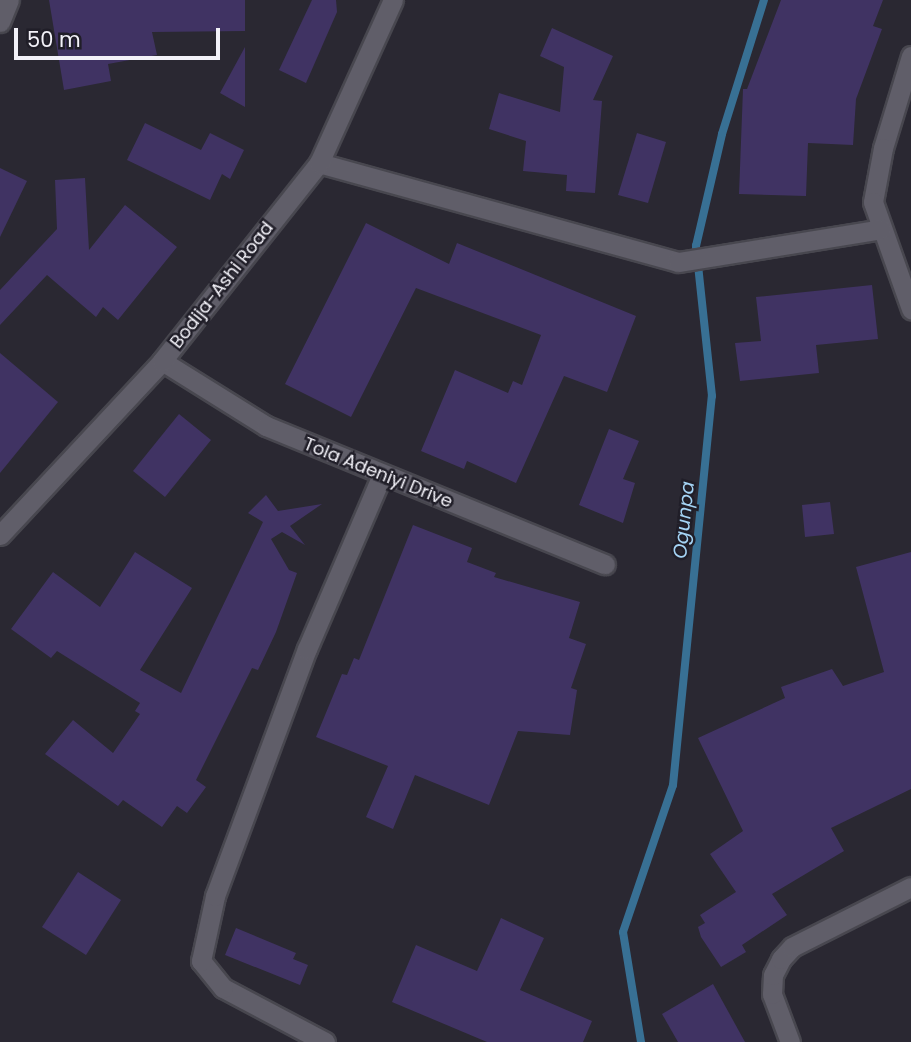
<!DOCTYPE html>
<style>
body{margin:0}
#map{position:relative;width:911px;height:1042px;overflow:hidden;background:#2a2832;font-family:Poppins,sans-serif}
div>[style]{position:absolute}
.stream>*{height:8px;margin:-4px;padding:0 4px;transform-origin:4px;border-radius:4px;background:#387094}
.building>*{inset:0;background:#403363}
.roads{filter:drop-shadow(2px 0 #48474f) drop-shadow(-2px 0 #48474f) drop-shadow(0 2px #48474f) drop-shadow(0 -2px #48474f)}
.minor>*{height:19px;margin:-9.5px;padding:0 9.5px;transform-origin:9.5px;border-radius:9.5px;background:#605e69}
.tertiary>*{height:19px;margin:-9.5px;padding:0 9.5px;transform-origin:9.5px;border-radius:9.5px;background:#605e69}
span{translate:-50% -50%;white-space:nowrap;text-align:center;line-height:1.15;-webkit-text-stroke:5px #201e28;paint-order:stroke}
.street-label{font-size:18px;color:#f3f2f9}
.water-label{font-size:19px;color:#a5d4f5;font-style:italic}
.scale{position:absolute;left:14px;top:28px;width:206px;height:32px;box-sizing:border-box;border:4px solid #f3f2f9;border-top:0;padding-left:9px;font-size:21px;line-height:24px;white-space:nowrap;color:#f3f2f9;-webkit-text-stroke:5px #201e28;paint-order:stroke}
</style>
<div id="map">
<div class="stream">
<div style="left:641px;top:1042px;width:111px;rotate:-99.3deg"></div>
<div style="left:623px;top:932px;width:155px;rotate:-71.2deg"></div>
<div style="left:673px;top:785px;width:391px;rotate:-84.3deg"></div>
<div style="left:712px;top:396px;width:151px;rotate:-96.1deg"></div>
<div style="left:696px;top:246px;width:115px;rotate:-76.9deg"></div>
<div style="left:722px;top:134px;width:140px;rotate:-72.6deg"></div>
</div>
<div class="building">
<div style="clip-path:polygon(49px 0,245px 0,245px 31px,152px 32px,157px 55px,108px 64px,111px 81px,64px 90px)"></div>
<div style="clip-path:polygon(312px 0,336px 0,337px 12px,306px 83px,279px 70px)"></div>
<div style="clip-path:polygon(781px 0,883px 0,873px 26px,882px 29px,856px 99px,853px 145px,808px 143px,806px 196px,739px 194px,743px 89px,747px 89px)"></div>
<div style="clip-path:polygon(552px 28px,613px 56px,593px 100px,602px 101px,595px 193px,566px 191px,567px 175px,523px 171px,526px 141px,489px 129px,499px 93px,560px 112px,564px 67px,540px 56px)"></div>
<div style="clip-path:polygon(245px 47px,245px 107px,220px 93px)"></div>
<div style="clip-path:polygon(145px 123px,201px 150px,210px 133px,244px 150px,230px 179px,222px 174px,210px 200px,127px 160px)"></div>
<div style="clip-path:polygon(637px 133px,666px 142px,648px 203px,618px 195px)"></div>
<div style="clip-path:polygon(0 168px,27px 181px,0 237px)"></div>
<div style="clip-path:polygon(85px 178px,89px 250px,125px 205px,177px 247px,118px 320px,103px 307px,96px 317px,47px 275px,0 325px,0 290px,57px 229px,55px 180px)"></div>
<div style="clip-path:polygon(366px 223px,449px 264px,457px 243px,636px 316px,607px 392px,564px 376px,516px 483px,467px 461px,464px 469px,421px 451px,455px 370px,508px 393px,513px 381px,522px 385px,541px 335px,416px 288px,351px 417px,285px 384px)"></div>
<div style="clip-path:polygon(872px 285px,878px 339px,816px 345px,819px 373px,740px 381px,735px 343px,761px 341px,756px 297px)"></div>
<div style="clip-path:polygon(0 353px,58px 402px,0 473px)"></div>
<div style="clip-path:polygon(179px 414px,211px 440px,165px 497px,133px 471px)"></div>
<div style="clip-path:polygon(609px 429px,639px 441px,623px 479px,635px 483px,623px 523px,579px 505px)"></div>
<div style="clip-path:polygon(266px 495px,278px 511px,322px 504px,290px 526px,305px 545px,282px 532px,271px 539px,289px 570px,297px 573px,276px 632px,258px 670px,252px 668px,196px 780px,206px 787px,187px 813px,177px 806px,162px 827px,123px 800px,118px 806px,45px 754px,73px 720px,113px 753px,140px 714px,135px 711px,140px 703px,57px 651px,51px 658px,11px 629px,53px 572px,100px 607px,135px 552px,192px 588px,140px 670px,181px 693px,263px 522px,248px 513px)"></div>
<div style="clip-path:polygon(830px 502px,834px 534px,805px 537px,802px 505px)"></div>
<div style="clip-path:polygon(413px 525px,472px 548px,467px 562px,496px 573px,494px 577px,580px 602px,569px 638px,586px 644px,571px 688px,577px 690px,570px 735px,518px 731px,489px 805px,415px 775px,393px 829px,366px 817px,388px 766px,316px 737px,342px 674px,347px 675px,354px 658px,359px 660px)"></div>
<div style="clip-path:polygon(911px 552px,911px 789px,831px 828px,844px 851px,772px 894px,787px 915px,742px 945px,746px 952px,721px 967px,701px 937px,698px 927px,705px 923px,700px 915px,736px 892px,710px 854px,743px 831px,698px 738px,785px 698px,781px 687px,832px 669px,843px 686px,884px 672px,856px 567px)"></div>
<div style="clip-path:polygon(78px 872px,121px 900px,86px 955px,42px 927px)"></div>
<div style="clip-path:polygon(501px 918px,544px 938px,520px 990px,592px 1021px,583px 1042px,487px 1042px,392px 1002px,416px 945px,477px 971px)"></div>
<div style="clip-path:polygon(236px 928px,296px 953px,293px 959px,308px 965px,300px 985px,225px 955px)"></div>
<div style="clip-path:polygon(713px 984px,745px 1042px,678px 1042px,662px 1014px)"></div>
</div>
<div class="roads">
<div class="minor">
<div style="left:0;top:22px;width:24px;rotate:-68deg"></div>
<div style="left:911px;top:56px;width:96px;rotate:106.9deg"></div>
<div style="left:883px;top:148px;width:55px;rotate:100.5deg"></div>
<div style="left:873px;top:202px;width:114px;rotate:70.4deg"></div>
<div style="left:319px;top:163px;width:372px;rotate:15.4deg"></div>
<div style="left:678px;top:262px;width:206px;rotate:-9.2deg"></div>
<div style="left:162px;top:361px;width:123px;rotate:32deg"></div>
<div style="left:266px;top:426px;width:366px;rotate:22.2deg"></div>
<div style="left:325px;top:1042px;width:115px;rotate:-152.1deg"></div>
<div style="left:223px;top:988px;width:35px;rotate:-129deg"></div>
<div style="left:201px;top:961px;width:66px;rotate:-77.8deg"></div>
<div style="left:215px;top:896px;width:264px;rotate:-69.6deg"></div>
<div style="left:307px;top:649px;width:189px;rotate:-66.7deg"></div>
<div style="left:790px;top:1042px;width:51px;rotate:-110.6deg"></div>
<div style="left:772px;top:994px;width:19px;rotate:-87deg"></div>
<div style="left:773px;top:975px;width:18px;rotate:-63deg"></div>
<div style="left:781px;top:959px;width:16px;rotate:-47deg"></div>
<div style="left:792px;top:947px;width:133px;rotate:-26.8deg"></div>
</div>
<div class="tertiary">
<div style="left:0;top:535px;width:238px;rotate:-47deg"></div>
<div style="left:162px;top:361px;width:253px;rotate:-51.6deg"></div>
<div style="left:319px;top:163px;width:179px;rotate:-65.6deg"></div>
</div>
</div>
<div class="street-label">
<span style="left:222px;top:285px;rotate:-52deg">Bodija-Ashi Road</span>
<span style="left:378px;top:473px;rotate:22deg">Tola Adeniyi Drive</span>
</div>
<div class="water-label">
<span style="left:684px;top:520px;rotate:-84deg">Ogunpa</span>
</div>
<div class="scale">50 m</div>
</div>
